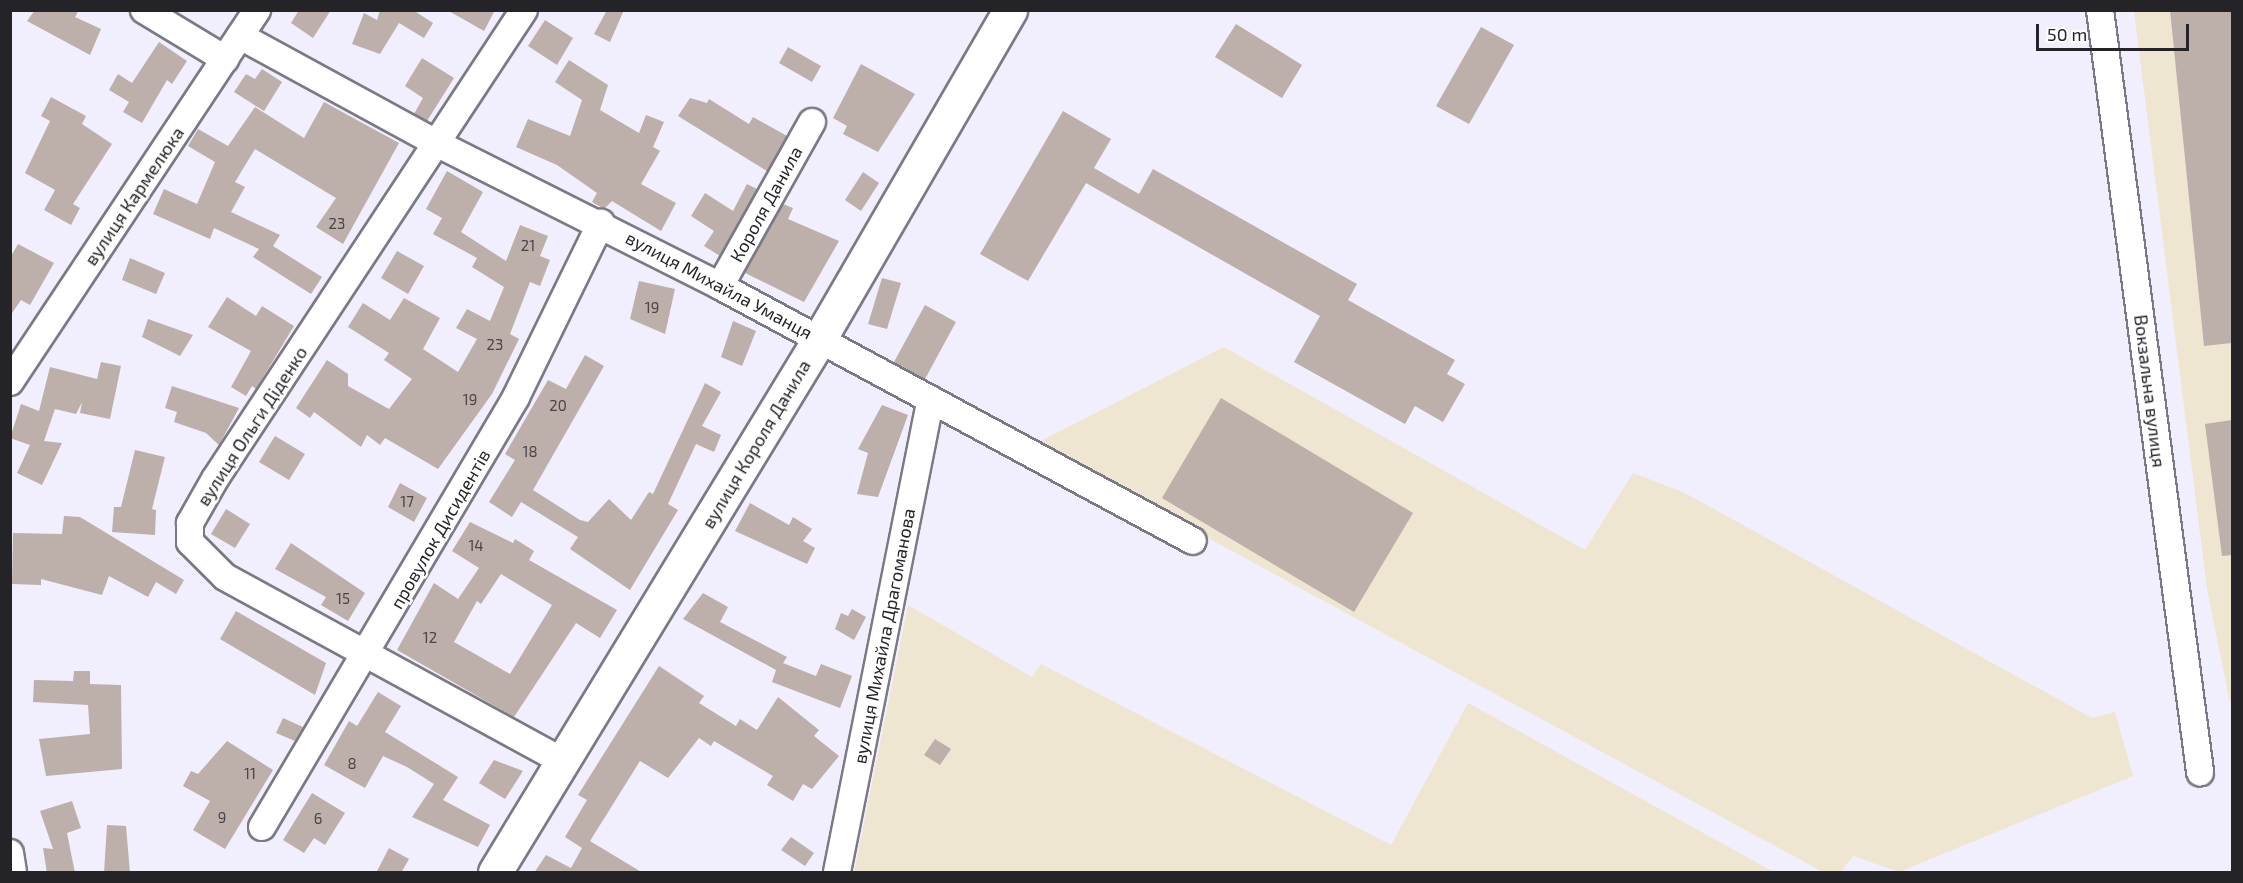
<!DOCTYPE html>
<meta charset="utf-8">
<style>
body{margin:0}
#map{position:relative;width:2243px;height:883px;overflow:hidden;background:#f1effd;font-family:"Exo 2",sans-serif}
div>[style]{position:absolute}
.industrial>*{inset:0;background:#efe6d1}
.building>*{inset:0;background:#bdafa9}
.roads{filter:drop-shadow(2px 0 #7b7986) drop-shadow(-2px 0 #7b7986) drop-shadow(0 2px #7b7986) drop-shadow(0 -2px #7b7986)}
.minor>*{height:26px;margin:-13px;padding:0 13px;transform-origin:13px;border-radius:13px;background:#fff}
.major>*{height:33px;margin:-16.5px;padding:0 16.5px;transform-origin:16.5px;border-radius:16.5px;background:#fff}
span{translate:-50% -50%;white-space:nowrap;text-align:center;line-height:1.15;-webkit-text-stroke:4.5px #fff;paint-order:stroke}
.number-label{font-size:15px;color:#4a4648}
.number-label span{-webkit-text-stroke-width:0}
.street-label{font-size:18px;color:#242328}
.frame{position:absolute;inset:0;border:12px solid #242328;pointer-events:none}
.scale{position:absolute;left:2036px;top:24px;width:153px;height:27px;box-sizing:border-box;border:3px solid #242328;border-top:0;padding-left:8px;font-size:18px;line-height:21px;white-space:nowrap;color:#242328;-webkit-text-stroke:4px #fff;paint-order:stroke}
</style>
<div id="map">
<div class="industrial">
<div style="clip-path:polygon(2134px 11px,2232px 11px,2232px 713px,2207px 589px)"></div>
<div style="clip-path:polygon(1224px 347px,1585px 550px,1633px 473px,1685px 493px,2092px 718px,2115px 712px,2133px 776px,1899px 872px,1853px 856px,1841px 872px,1823px 872px,1035px 444px)"></div>
<div style="clip-path:polygon(908px 605px,1032px 677px,1041px 664px,1391px 845px,1468px 703px,1774px 872px,854px 872px)"></div>
</div>
<div class="building">
<div style="clip-path:polygon(35px 10px,79px 10px,75px 17px,101px 29px,90px 55px,27px 21px)"></div>
<div style="clip-path:polygon(299px 10px,331px 10px,313px 38px,291px 23px)"></div>
<div style="clip-path:polygon(380px 10px,413px 10px,433px 23px,424px 38px,399px 23px,380px 54px,352px 44px,364px 13px,377px 20px)"></div>
<div style="clip-path:polygon(447px 10px,495px 10px,484px 31px)"></div>
<div style="clip-path:polygon(607px 10px,624px 10px,610px 42px,594px 34px)"></div>
<div style="clip-path:polygon(2170px 10px,2232px 10px,2232px 343px,2204px 346px)"></div>
<div style="clip-path:polygon(545px 20px,573px 38px,557px 65px,528px 46px)"></div>
<div style="clip-path:polygon(1236px 24px,1302px 65px,1282px 98px,1215px 57px)"></div>
<div style="clip-path:polygon(1481px 27px,1514px 45px,1469px 124px,1436px 106px)"></div>
<div style="clip-path:polygon(159px 42px,187px 61px,172px 84px,167px 80px,142px 123px,123px 112px,129px 102px,109px 90px,118px 74px,132px 83px)"></div>
<div style="clip-path:polygon(788px 47px,821px 66px,812px 82px,779px 63px)"></div>
<div style="clip-path:polygon(422px 58px,454px 78px,427px 121px,414px 114px,423px 98px,405px 86px)"></div>
<div style="clip-path:polygon(569px 60px,608px 85px,600px 110px,639px 133px,646px 115px,664px 122px,653px 147px,660px 151px,641px 184px,676px 203px,661px 231px,612px 201px,604px 209px,592px 202px,597px 193px,557px 165px,516px 147px,528px 119px,570px 136px,582px 100px,555px 82px)"></div>
<div style="clip-path:polygon(861px 64px,915px 94px,878px 152px,843px 134px,847px 126px,833px 118px)"></div>
<div style="clip-path:polygon(262px 69px,282px 82px,264px 111px,234px 92px,246px 74px,255px 79px)"></div>
<div style="clip-path:polygon(51px 97px,86px 116px,82px 124px,112px 144px,73px 204px,80px 208px,71px 225px,44px 210px,55px 190px,25px 173px,50px 121px,41px 116px)"></div>
<div style="clip-path:polygon(690px 98px,707px 103px,709px 99px,749px 124px,753px 117px,787px 136px,767px 171px,678px 116px)"></div>
<div style="clip-path:polygon(324px 102px,399px 143px,343px 244px,316px 227px,336px 198px,255px 149px,235px 182px,245px 187px,231px 212px,280px 235px,273px 246px,322px 277px,311px 294px,253px 257px,259px 249px,214px 228px,210px 239px,153px 214px,164px 189px,197px 204px,215px 162px,188px 146px,198px 129px,228px 146px,255px 107px,304px 138px)"></div>
<div style="clip-path:polygon(1063px 111px,1111px 139px,1094px 168px,1139px 194px,1153px 169px,1357px 284px,1348px 300px,1455px 360px,1447px 374px,1465px 384px,1443px 422px,1415px 406px,1405px 424px,1294px 362px,1320px 316px,1086px 183px,1028px 281px,980px 254px)"></div>
<div style="clip-path:polygon(447px 171px,483px 192px,461px 232px,506px 261px,520px 225px,548px 236px,540px 256px,550px 260px,540px 286px,530px 282px,510px 334px,519px 339px,492px 394px,438px 469px,385px 438px,380px 445px,367px 435px,361px 447px,314px 412px,310px 418px,296px 408px,327px 360px,348px 374px,348px 386px,389px 409px,412px 379px,384px 360px,389px 353px,348px 327px,363px 303px,390px 320px,404px 298px,440px 318px,423px 349px,458px 372px,477px 339px,456px 328px,467px 309px,490px 321px,504px 287px,472px 267px,477px 258px,433px 234px,442px 218px,426px 209px)"></div>
<div style="clip-path:polygon(863px 172px,879px 183px,861px 211px,845px 200px)"></div>
<div style="clip-path:polygon(747px 184px,757px 189px,720px 256px,704px 246px,714px 231px,691px 216px,705px 193px,733px 211px)"></div>
<div style="clip-path:polygon(783px 204px,793px 208px,788px 219px,839px 241px,804px 302px,745px 273px)"></div>
<div style="clip-path:polygon(18px 244px,54px 263px,30px 305px,21px 300px,10px 316px,10px 258px)"></div>
<div style="clip-path:polygon(397px 251px,424px 266px,408px 294px,381px 278px)"></div>
<div style="clip-path:polygon(130px 258px,165px 273px,156px 294px,122px 280px)"></div>
<div style="clip-path:polygon(882px 278px,901px 283px,887px 329px,868px 324px)"></div>
<div style="clip-path:polygon(639px 281px,675px 289px,665px 334px,630px 319px)"></div>
<div style="clip-path:polygon(227px 297px,256px 316px,262px 306px,294px 326px,256px 389px,252px 386px,246px 396px,231px 387px,251px 351px,208px 327px)"></div>
<div style="clip-path:polygon(925px 305px,956px 322px,925px 379px,894px 362px)"></div>
<div style="clip-path:polygon(148px 319px,193px 335px,180px 356px,142px 337px)"></div>
<div style="clip-path:polygon(733px 321px,756px 331px,742px 366px,721px 357px)"></div>
<div style="clip-path:polygon(585px 355px,604px 366px,533px 490px,580px 520px,588px 522px,609px 499px,631px 520px,649px 492px,653px 494px,705px 383px,721px 392px,702px 426px,721px 435px,714px 452px,696px 444px,668px 504px,678px 510px,630px 590px,570px 549px,578px 537px,521px 502px,512px 517px,489px 502px,515px 460px,505px 454px,548px 380px,566px 389px)"></div>
<div style="clip-path:polygon(101px 362px,121px 366px,110px 419px,80px 413px,82px 402px,76px 414px,55px 409px,44px 441px,62px 443px,42px 485px,17px 473px,30px 445px,10px 438px,21px 404px,39px 411px,50px 367px,97px 379px)"></div>
<div style="clip-path:polygon(172px 386px,239px 408px,219px 445px,206px 433px,174px 422px,177px 412px,165px 408px)"></div>
<div style="clip-path:polygon(1221px 398px,1413px 513px,1354px 612px,1162px 498px)"></div>
<div style="clip-path:polygon(882px 405px,908px 415px,878px 497px,857px 494px,868px 453px,858px 449px)"></div>
<div style="clip-path:polygon(2232px 420px,2232px 555px,2222px 556px,2205px 424px)"></div>
<div style="clip-path:polygon(275px 436px,305px 454px,289px 480px,259px 462px)"></div>
<div style="clip-path:polygon(135px 450px,165px 457px,152px 509px,156px 510px,155px 535px,112px 532px,114px 507px,121px 507px)"></div>
<div style="clip-path:polygon(400px 483px,427px 498px,414px 522px,388px 507px)"></div>
<div style="clip-path:polygon(750px 503px,789px 525px,793px 517px,812px 529px,803px 541px,815px 548px,807px 564px,735px 531px)"></div>
<div style="clip-path:polygon(226px 509px,250px 524px,235px 548px,211px 534px)"></div>
<div style="clip-path:polygon(64px 516px,80px 517px,184px 580px,176px 594px,156px 582px,148px 597px,109px 576px,102px 595px,41px 579px,41px 585px,12px 584px,13px 533px,62px 534px)"></div>
<div style="clip-path:polygon(evenodd,470px 522px,513px 543px,515px 539px,534px 551px,529px 560px,617px 610px,600px 638px,576px 623px,514px 717px,397px 650px,434px 583px,458px 599px,479px 568px,452px 551px,470px 522px,501px 574px,552px 605px,510px 674px,454px 642px,477px 601px,481px 604px,501px 574px)"></div>
<div style="clip-path:polygon(291px 543px,365px 593px,348px 621px,321px 605px,326px 597px,275px 569px)"></div>
<div style="clip-path:polygon(703px 593px,728px 607px,720px 622px,787px 657px,783px 663px,816px 676px,821px 664px,852px 676px,840px 708px,772px 682px,776px 670px,683px 619px)"></div>
<div style="clip-path:polygon(852px 609px,866px 617px,854px 640px,835px 629px,841px 613px,848px 616px)"></div>
<div style="clip-path:polygon(236px 611px,326px 663px,315px 695px,220px 639px)"></div>
<div style="clip-path:polygon(659px 666px,704px 696px,699px 703px,736px 726px,740px 719px,757px 730px,778px 697px,819px 730px,814px 736px,839px 756px,812px 789px,803px 784px,793px 801px,767px 785px,773px 776px,714px 741px,711px 746px,699px 738px,668px 778px,640px 761px,590px 841px,643px 873px,534px 873px,546px 855px,571px 868px,582px 848px,565px 837px,587px 800px,578px 795px)"></div>
<div style="clip-path:polygon(74px 671px,90px 671px,90px 684px,121px 685px,122px 769px,46px 776px,39px 739px,90px 734px,88px 705px,33px 702px,34px 680px,73px 681px)"></div>
<div style="clip-path:polygon(378px 692px,401px 706px,385px 732px,458px 777px,443px 800px,490px 825px,478px 847px,412px 817px,434px 784px,407px 767px,383px 756px,365px 788px,324px 765px,349px 721px,357px 726px)"></div>
<div style="clip-path:polygon(283px 718px,303px 727px,295px 741px,276px 733px)"></div>
<div style="clip-path:polygon(935px 739px,951px 749px,940px 765px,924px 755px)"></div>
<div style="clip-path:polygon(227px 741px,273px 770px,225px 849px,193px 830px,210px 801px,183px 786px,191px 771px,198px 774px)"></div>
<div style="clip-path:polygon(494px 760px,523px 771px,505px 799px,479px 783px)"></div>
<div style="clip-path:polygon(312px 793px,345px 813px,325px 845px,314px 838px,304px 853px,283px 840px)"></div>
<div style="clip-path:polygon(72px 801px,81px 828px,67px 833px,75px 873px,47px 873px,43px 848px,53px 849px,40px 811px)"></div>
<div style="clip-path:polygon(107px 825px,126px 826px,130px 873px,104px 873px)"></div>
<div style="clip-path:polygon(791px 837px,814px 853px,805px 866px,781px 850px)"></div>
<div style="clip-path:polygon(389px 848px,409px 859px,401px 873px,376px 873px)"></div>
</div>
<div class="roads">
<div class="minor">
<div style="left:144px;top:10px;width:95px;rotate:31.2deg"></div>
<div style="left:524px;top:10px;width:562px;rotate:123.38deg"></div>
<div style="left:215px;top:479px;width:51px;rotate:119.6deg"></div>
<div style="left:190px;top:523px;width:19px;rotate:90deg"></div>
<div style="left:190px;top:542px;width:49px;rotate:45deg"></div>
<div style="left:225px;top:577px;width:385px;rotate:28.6deg"></div>
<div style="left:2100px;top:10px;width:769px;rotate:82.52deg"></div>
<div style="left:240px;top:36px;width:226px;rotate:28.6deg"></div>
<div style="left:438px;top:144px;width:316px;rotate:26.7deg"></div>
<div style="left:720px;top:286px;width:537px;rotate:28.33deg"></div>
<div style="left:720px;top:286px;width:188px;rotate:-60.7deg"></div>
<div style="left:10px;top:382px;width:447px;rotate:-56.4deg"></div>
<div style="left:262px;top:827px;width:499px;rotate:-59.4deg"></div>
<div style="left:516px;top:397px;width:194px;rotate:-64deg"></div>
<div style="left:10px;top:853px;width:19px;rotate:81deg"></div>
<div style="left:837px;top:872px;width:482px;rotate:-78.8deg"></div>
</div>
<div class="major">
<div style="left:495px;top:872px;width:625px;rotate:-58.67deg"></div>
<div style="left:820px;top:338px;width:379px;rotate:-59.9deg"></div>
</div>
</div>
<div class="number-label">
<span style="left:337px;top:224px">23</span>
<span style="left:528px;top:246px">21</span>
<span style="left:652px;top:308px">19</span>
<span style="left:495px;top:345px">23</span>
<span style="left:470px;top:400px">19</span>
<span style="left:558px;top:406px">20</span>
<span style="left:530px;top:452px">18</span>
<span style="left:407px;top:502px">17</span>
<span style="left:476px;top:546px">14</span>
<span style="left:343px;top:599px">15</span>
<span style="left:430px;top:638px">12</span>
<span style="left:352px;top:764px">8</span>
<span style="left:250px;top:774px">11</span>
<span style="left:222px;top:818px">9</span>
<span style="left:318px;top:819px">6</span>
</div>
<div class="street-label">
<span style="left:134px;top:196px;rotate:-56deg">вулиця Кармелюка</span>
<span style="left:766px;top:204px;rotate:-61deg">Короля Данила</span>
<span style="left:719px;top:285px;rotate:28deg">вулиця Михайла Уманця</span>
<span style="left:2150px;top:391px;rotate:83deg">Вокзальна вулиця</span>
<span style="left:252px;top:426px;rotate:-57deg">вулиця Ольги Діденко</span>
<span style="left:756px;top:444px;rotate:-59deg">вулиця Короля Данила</span>
<span style="left:440px;top:529px;rotate:-60deg">провулок Дисидентів</span>
<span style="left:884px;top:636px;rotate:-79deg">вулиця Михайла Драгоманова</span>
</div>
<div class="frame"></div>
<div class="scale">50 m</div>
</div>
